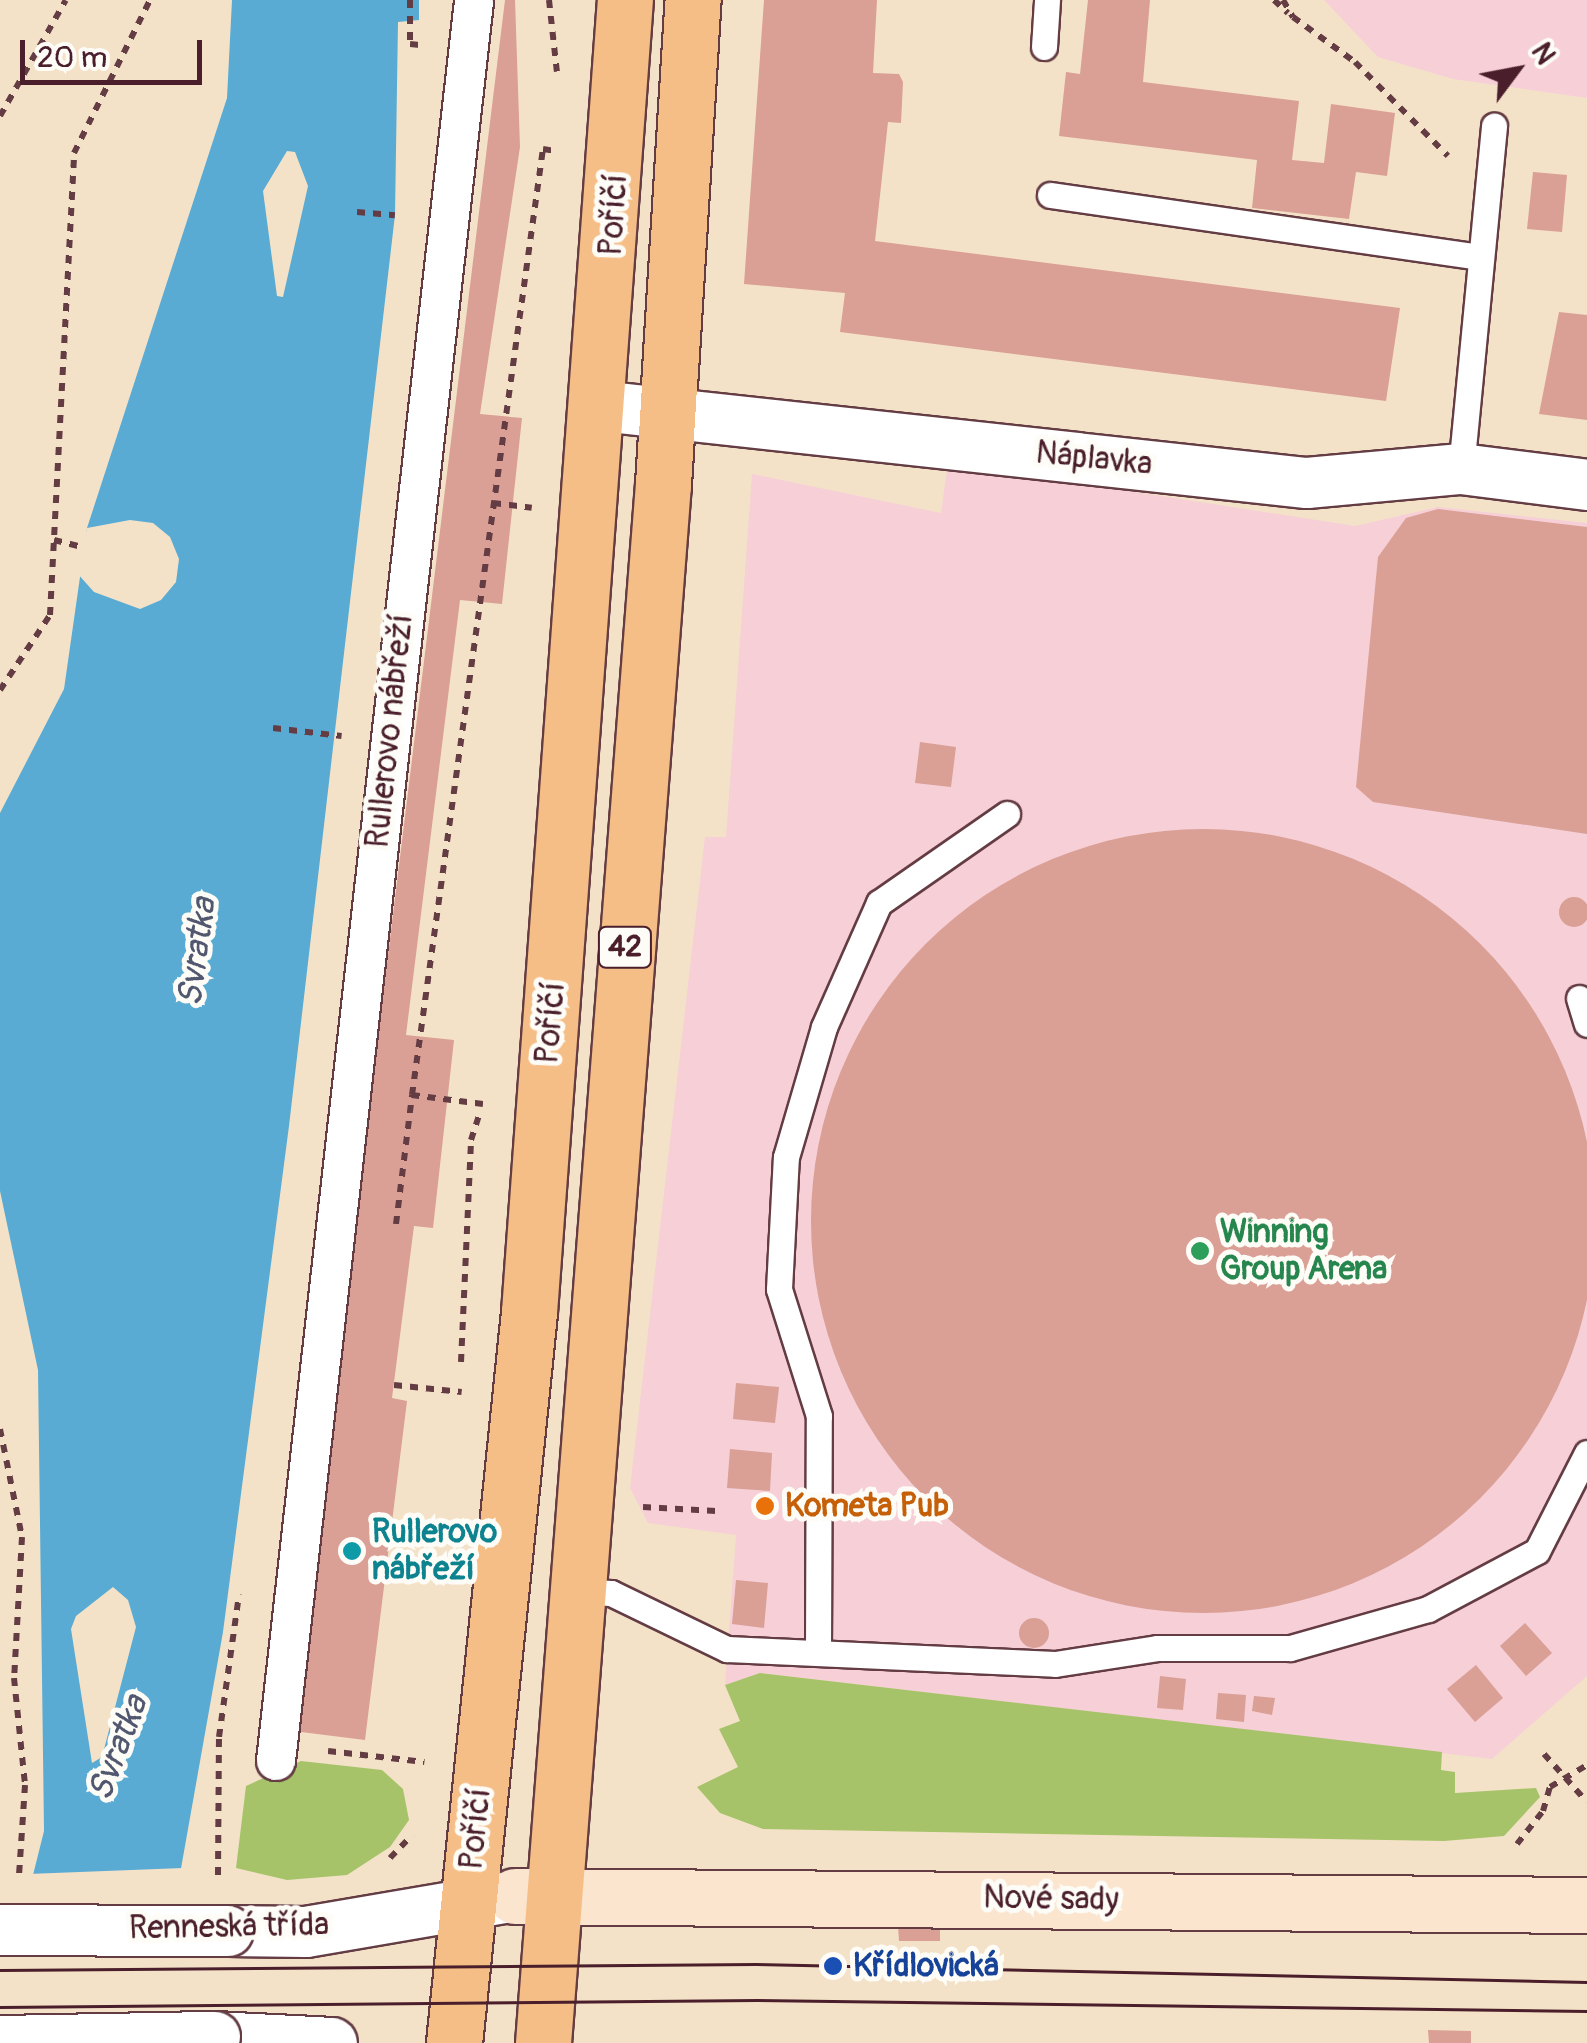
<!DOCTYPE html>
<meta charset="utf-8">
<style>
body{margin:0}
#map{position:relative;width:1587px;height:2043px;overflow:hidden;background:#f4e2c8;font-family:Pangolin,sans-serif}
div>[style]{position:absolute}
.built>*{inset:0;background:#f6cfd7}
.green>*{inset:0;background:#a6c36a}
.water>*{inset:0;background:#59abd4}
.pier>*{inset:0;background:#f4e2c8}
.building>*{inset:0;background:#da9f95}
.round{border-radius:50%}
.path>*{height:6px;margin-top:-3px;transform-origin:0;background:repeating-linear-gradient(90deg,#643c43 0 8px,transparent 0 16px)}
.roads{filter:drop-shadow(2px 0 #643c43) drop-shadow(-2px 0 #643c43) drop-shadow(0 2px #643c43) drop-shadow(0 -2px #643c43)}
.service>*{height:25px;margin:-12.5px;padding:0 12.5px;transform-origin:12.5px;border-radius:12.5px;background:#fff}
.pedestrian>*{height:38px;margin:-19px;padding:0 19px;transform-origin:19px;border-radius:19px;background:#fff}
.minor>*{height:50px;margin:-25px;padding:0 25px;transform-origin:25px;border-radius:25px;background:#fff}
.secondary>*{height:55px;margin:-27.5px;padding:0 27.5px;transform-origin:27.5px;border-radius:27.5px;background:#fbe5cf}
.primary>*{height:55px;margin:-27.5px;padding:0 27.5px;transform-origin:27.5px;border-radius:27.5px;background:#f6be87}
.tram>*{height:2.5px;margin:-1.25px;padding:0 1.25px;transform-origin:1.25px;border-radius:1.25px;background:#4a1f2b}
.bridges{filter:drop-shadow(2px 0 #643c43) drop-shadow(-2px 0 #643c43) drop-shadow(0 2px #643c43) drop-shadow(0 -2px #643c43)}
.minor-bridge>*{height:50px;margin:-25px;padding:0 25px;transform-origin:25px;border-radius:25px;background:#fff}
.dots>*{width:28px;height:28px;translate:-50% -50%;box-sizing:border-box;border:5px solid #fdfcf7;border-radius:50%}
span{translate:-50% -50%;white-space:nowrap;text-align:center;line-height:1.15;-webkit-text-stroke:10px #fdfcf7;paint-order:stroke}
.shield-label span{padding:2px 8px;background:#fdfcf7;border:2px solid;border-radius:8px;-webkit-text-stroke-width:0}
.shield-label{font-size:30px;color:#4a1f2b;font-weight:700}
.street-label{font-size:32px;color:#4a1f2b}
.leisure-label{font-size:32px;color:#27864d;font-weight:700}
.left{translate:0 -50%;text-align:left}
.food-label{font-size:32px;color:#c56008;font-weight:700}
.culture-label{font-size:32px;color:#0d838f;font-weight:700}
.transit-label{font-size:32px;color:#164399;font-weight:700}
.water-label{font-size:35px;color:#50576f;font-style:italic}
.north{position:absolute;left:1467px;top:20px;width:100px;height:100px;-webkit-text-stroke:8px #fdfcf7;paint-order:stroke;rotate:58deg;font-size:28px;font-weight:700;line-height:40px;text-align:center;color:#4a1f2b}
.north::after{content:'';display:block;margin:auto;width:35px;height:45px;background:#4a1f2b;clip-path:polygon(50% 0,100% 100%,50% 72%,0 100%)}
.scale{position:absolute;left:20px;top:40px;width:182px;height:45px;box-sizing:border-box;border:5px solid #4a1f2b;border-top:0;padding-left:12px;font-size:30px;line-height:35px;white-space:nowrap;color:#4a1f2b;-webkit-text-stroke:8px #fdfcf7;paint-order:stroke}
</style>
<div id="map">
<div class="built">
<div style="clip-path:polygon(1324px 0,1587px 0,1587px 98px,1453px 79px,1378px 57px)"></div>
<div style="clip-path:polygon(948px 463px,1355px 526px,1438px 507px,1587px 523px,1587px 1676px,1492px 1759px,761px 1673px,725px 1685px,736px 1535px,648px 1523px,630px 1488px,705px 837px,726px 837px,752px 474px,941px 513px)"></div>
</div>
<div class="green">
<div style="clip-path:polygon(760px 1673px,1442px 1752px,1441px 1770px,1455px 1772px,1455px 1793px,1536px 1788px,1540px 1797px,1504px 1836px,1444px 1841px,763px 1829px,720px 1813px,697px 1787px,738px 1767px,719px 1729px,740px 1721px,725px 1685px)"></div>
<div style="clip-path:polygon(301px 1761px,382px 1770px,403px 1789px,409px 1820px,390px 1847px,347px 1875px,287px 1880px,236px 1868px,246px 1786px)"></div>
</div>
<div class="water">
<div style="clip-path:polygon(evenodd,232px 0,419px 0,419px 20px,398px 22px,395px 215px,289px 1126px,223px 1632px,150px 2043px,33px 1875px,44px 1831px,38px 1370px,0 1191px,0 813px,64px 689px,87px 528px,227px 98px,232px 0,287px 151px,295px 152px,308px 186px,283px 297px,277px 296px,263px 191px,287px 151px,232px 0,113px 1587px,128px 1600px,136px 1627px,102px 1757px,92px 1763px,71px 1629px,76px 1616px,113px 1587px)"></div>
</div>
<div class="pier">
<div style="clip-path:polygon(130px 520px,153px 523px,170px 537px,179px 559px,176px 582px,161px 600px,140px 609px,94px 592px,77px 573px,87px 528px)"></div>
<div style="clip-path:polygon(183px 1868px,155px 2043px,6px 2043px,28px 1874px)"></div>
</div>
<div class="building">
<div style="clip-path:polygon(505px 0,515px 0,520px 147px,480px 414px,522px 418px,502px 604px,460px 600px,406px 1035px,454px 1040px,433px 1228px,414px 1226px,392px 1398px,407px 1401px,365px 1740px,293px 1731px)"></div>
<div style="clip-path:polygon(764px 0,877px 0,873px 73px,899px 74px,903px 82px,901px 123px,888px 122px,875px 241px,1400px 308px,1386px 401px,840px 332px,845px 293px,744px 284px)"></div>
<div style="clip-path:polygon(1088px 0,1150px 0,1143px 82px,1299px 101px,1292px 160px,1324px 163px,1331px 104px,1395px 113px,1387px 176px,1356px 172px,1349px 219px,1252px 208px,1257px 160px,1059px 136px,1066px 72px,1080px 74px)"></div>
<div style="clip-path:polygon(1533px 172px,1567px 175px,1562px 232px,1527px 229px)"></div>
<div style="clip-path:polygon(1559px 312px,1587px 315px,1587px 420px,1539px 414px)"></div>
<div style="clip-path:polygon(1438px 509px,1587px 527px,1587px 834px,1373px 802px,1356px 787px,1378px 557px,1406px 518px)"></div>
<div style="clip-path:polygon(920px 742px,956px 747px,951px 787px,915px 783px)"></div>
<div class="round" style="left:811px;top:829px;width:784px;height:784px"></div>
<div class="round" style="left:1559px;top:897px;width:30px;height:30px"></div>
<div style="clip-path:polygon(736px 1383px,779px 1387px,775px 1423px,733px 1419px)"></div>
<div style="clip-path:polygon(730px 1449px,772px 1453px,770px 1491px,727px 1488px)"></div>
<div style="clip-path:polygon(736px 1580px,768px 1583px,764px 1628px,732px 1624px)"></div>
<div class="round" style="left:1019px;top:1618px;width:30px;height:30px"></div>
<div style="clip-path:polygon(1525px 1623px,1552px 1653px,1526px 1676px,1500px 1646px)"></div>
<div style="clip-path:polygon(1476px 1665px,1503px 1698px,1475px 1722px,1447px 1689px)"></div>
<div style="clip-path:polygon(1160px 1676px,1186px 1679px,1183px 1710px,1157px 1708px)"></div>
<div style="clip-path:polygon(1218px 1693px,1246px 1695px,1244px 1722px,1216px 1719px)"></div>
<div style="clip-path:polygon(1254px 1696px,1275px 1698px,1272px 1715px,1252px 1711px)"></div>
<div style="clip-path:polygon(898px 1925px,940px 1926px,940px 1941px,899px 1941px)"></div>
<div style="clip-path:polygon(1428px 2030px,1471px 2031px,1471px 2043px,1429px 2043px)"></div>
</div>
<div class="path">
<div style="left:410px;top:0;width:44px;rotate:90deg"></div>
<div style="left:410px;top:44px;width:10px;rotate:6deg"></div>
<div style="left:549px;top:0;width:72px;rotate:83.7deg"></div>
<div style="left:1274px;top:0;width:19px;rotate:43deg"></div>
<div style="left:1283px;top:0;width:20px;rotate:60deg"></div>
<div style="left:1293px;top:17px;width:77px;rotate:36deg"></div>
<div style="left:1355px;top:62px;width:132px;rotate:45.3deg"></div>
<div style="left:0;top:116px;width:133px;rotate:-60.4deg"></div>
<div style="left:357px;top:212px;width:38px;rotate:5deg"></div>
<div style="left:493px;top:503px;width:39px;rotate:7deg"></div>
<div style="left:54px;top:540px;width:30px;rotate:14deg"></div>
<div style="left:0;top:690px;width:90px;rotate:-56.3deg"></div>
<div style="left:50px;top:615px;width:463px;rotate:-87deg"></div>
<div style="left:74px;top:153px;width:171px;rotate:-63.6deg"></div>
<div style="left:273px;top:728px;width:69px;rotate:6.6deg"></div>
<div style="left:483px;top:1104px;width:72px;rotate:-172.8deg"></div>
<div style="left:412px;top:1095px;width:955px;rotate:-82.12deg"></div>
<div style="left:543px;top:149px;width:12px;rotate:9deg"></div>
<div style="left:396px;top:1224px;width:130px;rotate:-82.9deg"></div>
<div style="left:461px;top:1362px;width:222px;rotate:-87.4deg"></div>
<div style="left:471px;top:1140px;width:29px;rotate:-72deg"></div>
<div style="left:394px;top:1385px;width:68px;rotate:5.9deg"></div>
<div style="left:0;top:1429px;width:110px;rotate:78.5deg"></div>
<div style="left:22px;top:1537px;width:141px;rotate:93.2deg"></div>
<div style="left:14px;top:1678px;width:108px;rotate:84.1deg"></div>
<div style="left:25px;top:1785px;width:90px;rotate:93.8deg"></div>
<div style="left:643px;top:1507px;width:73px;rotate:3.1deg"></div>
<div style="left:328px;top:1751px;width:97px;rotate:6.5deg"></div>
<div style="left:1544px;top:1754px;width:64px;rotate:48.1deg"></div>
<div style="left:1517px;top:1844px;width:42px;rotate:-51.8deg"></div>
<div style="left:1543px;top:1811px;width:25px;rotate:-74deg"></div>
<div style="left:1550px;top:1787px;width:43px;rotate:-30.7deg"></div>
<div style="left:390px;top:1858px;width:32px;rotate:-46deg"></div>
<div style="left:218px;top:1875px;width:138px;rotate:-89.6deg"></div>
<div style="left:219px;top:1737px;width:144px;rotate:-82deg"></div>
</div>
<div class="roads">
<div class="service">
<div style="left:1044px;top:47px;width:47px;rotate:-86.3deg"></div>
<div style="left:1050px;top:195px;width:435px;rotate:8.2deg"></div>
<div style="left:1461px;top:469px;width:345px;rotate:-84.5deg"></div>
<div style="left:1579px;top:998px;width:27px;rotate:73deg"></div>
<div style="left:573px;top:1591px;width:38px;rotate:3deg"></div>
<div style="left:611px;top:1593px;width:129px;rotate:25.8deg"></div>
<div style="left:727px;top:1649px;width:328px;rotate:2.6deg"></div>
<div style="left:1055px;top:1664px;width:103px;rotate:-8.9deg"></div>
<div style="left:1157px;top:1648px;width:133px"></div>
<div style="left:1290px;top:1648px;width:143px;rotate:-15.8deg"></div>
<div style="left:1428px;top:1609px;width:123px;rotate:-28deg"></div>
<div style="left:1537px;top:1551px;width:110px;rotate:-63deg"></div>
<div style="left:818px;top:1653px;width:237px;rotate:-89.8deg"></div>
<div style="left:819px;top:1416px;width:133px;rotate:-107.5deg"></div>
<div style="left:779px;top:1289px;width:132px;rotate:-87deg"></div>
<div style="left:786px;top:1157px;width:135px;rotate:-73.7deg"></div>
<div style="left:824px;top:1027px;width:136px;rotate:-66.1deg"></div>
<div style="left:879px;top:903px;width:156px;rotate:-34.8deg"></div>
</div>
<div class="pedestrian">
<div style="left:276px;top:1761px;width:1772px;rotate:-83.58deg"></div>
</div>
<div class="minor">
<div style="left:600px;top:406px;width:711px;rotate:6.22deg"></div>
<div style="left:1307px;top:483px;width:155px;rotate:-5.2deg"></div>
<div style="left:1461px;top:469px;width:127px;rotate:7.2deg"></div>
<div style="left:228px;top:1931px;width:78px;rotate:0.7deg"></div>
<div style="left:306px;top:1932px;width:202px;rotate:-9.7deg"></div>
<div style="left:215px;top:2037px;width:117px;rotate:2.9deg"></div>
</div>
<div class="secondary">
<div style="left:515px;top:1896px;width:1072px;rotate:0.48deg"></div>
</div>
<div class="primary">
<div style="left:454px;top:2043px;width:735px;rotate:-84.14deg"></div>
<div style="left:529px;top:1312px;width:1316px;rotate:-85.82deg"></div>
<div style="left:543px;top:2043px;width:1564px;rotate:-85.6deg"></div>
<div style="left:663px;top:484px;width:485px;rotate:-86.5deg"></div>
</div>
</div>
<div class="tram">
<div style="left:0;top:1970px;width:756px;rotate:-0.45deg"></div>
<div style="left:756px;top:1964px;width:831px;rotate:1.24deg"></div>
<div style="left:0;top:2007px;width:757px;rotate:-0.53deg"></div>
<div style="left:757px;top:2000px;width:830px;rotate:0.76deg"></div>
</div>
<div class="bridges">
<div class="minor-bridge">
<div style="left:0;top:1930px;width:228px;rotate:0.3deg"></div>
<div style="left:0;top:2041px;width:215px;rotate:-1.1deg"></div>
</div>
</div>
<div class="dots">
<div style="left:1200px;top:1251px;background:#2e9e5b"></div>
<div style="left:765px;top:1506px;background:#e8710a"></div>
<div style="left:352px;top:1551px;background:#0f9aa8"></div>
<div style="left:833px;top:1966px;background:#1a4fb4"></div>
</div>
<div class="shield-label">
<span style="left:625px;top:947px">42</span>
</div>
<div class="street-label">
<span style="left:614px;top:215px;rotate:-86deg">Poříčí</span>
<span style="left:1094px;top:459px;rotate:6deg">Náplavka</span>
<span style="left:390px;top:731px;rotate:-84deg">Rullerovo nábřeží</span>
<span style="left:551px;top:1023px;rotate:-85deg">Poříčí</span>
<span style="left:476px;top:1829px;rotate:-84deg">Poříčí</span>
<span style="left:1051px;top:1899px;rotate:1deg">Nové sady</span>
<span style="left:229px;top:1927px;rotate:-1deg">Renneská třída</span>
</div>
<div class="leisure-label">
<span class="left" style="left:1220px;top:1251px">Winning<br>Group Arena</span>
</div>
<div class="food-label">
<span class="left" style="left:785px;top:1506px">Kometa Pub</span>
</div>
<div class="culture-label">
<span class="left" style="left:372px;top:1551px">Rullerovo<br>nábřeží</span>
</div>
<div class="transit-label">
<span class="left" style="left:853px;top:1966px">Křídlovická</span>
</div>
<div class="water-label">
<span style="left:197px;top:952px;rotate:-82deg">Svratka</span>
<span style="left:118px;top:1748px;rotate:-69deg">Svratka</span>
</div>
<div class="north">N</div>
<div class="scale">20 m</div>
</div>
